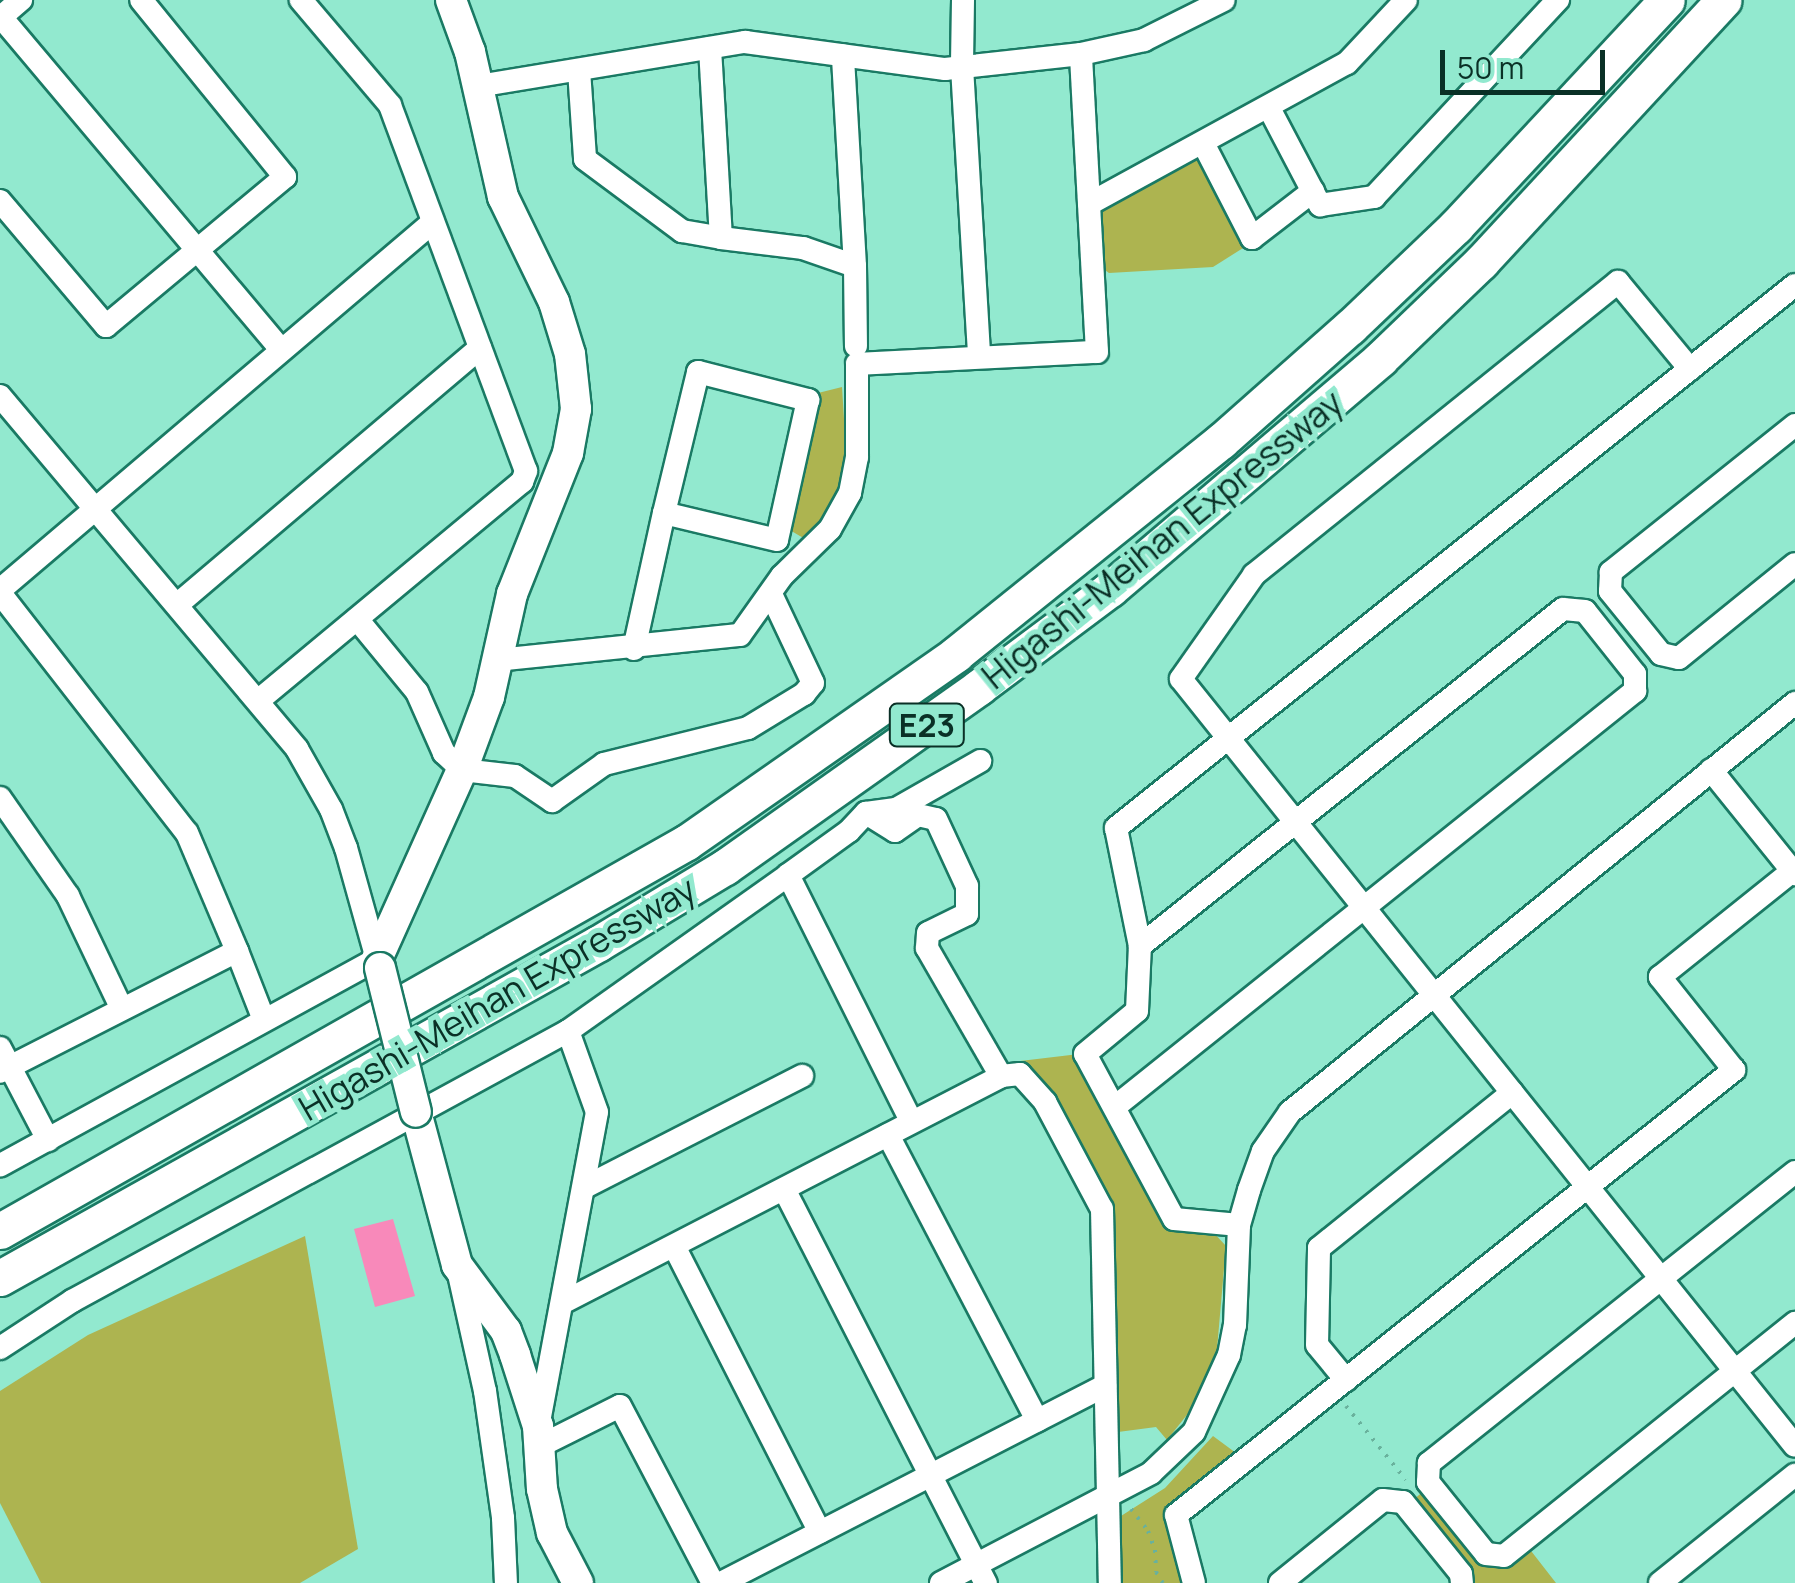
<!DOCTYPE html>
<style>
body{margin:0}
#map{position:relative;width:1795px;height:1583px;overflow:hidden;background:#92e9cf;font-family:Manrope,sans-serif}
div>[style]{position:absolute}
.green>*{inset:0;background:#adb450}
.water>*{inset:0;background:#f889ba}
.path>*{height:4px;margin-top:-2px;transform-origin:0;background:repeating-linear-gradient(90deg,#69b19c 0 2.5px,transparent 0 10.5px)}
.roads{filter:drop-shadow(2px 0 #1a7a64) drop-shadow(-2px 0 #1a7a64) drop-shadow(0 2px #1a7a64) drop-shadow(0 -2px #1a7a64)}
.minor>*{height:22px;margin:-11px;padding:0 11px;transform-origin:11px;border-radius:11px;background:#fff}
.major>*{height:30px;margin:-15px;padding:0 15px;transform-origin:15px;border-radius:15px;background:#fff}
.highway>*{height:35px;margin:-17.5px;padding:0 17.5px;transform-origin:17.5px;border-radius:17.5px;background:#fff}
.bridges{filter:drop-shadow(2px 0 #1a7a64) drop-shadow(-2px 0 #1a7a64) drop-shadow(0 2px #1a7a64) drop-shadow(0 -2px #1a7a64)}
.major-bridge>*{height:30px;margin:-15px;padding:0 15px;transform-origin:15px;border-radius:15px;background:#fff}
span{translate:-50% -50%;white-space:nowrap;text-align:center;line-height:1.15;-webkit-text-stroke:10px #92e9cf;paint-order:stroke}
.shield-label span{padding:2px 8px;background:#92e9cf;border:2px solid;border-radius:8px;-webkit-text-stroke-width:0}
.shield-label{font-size:32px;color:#0a3026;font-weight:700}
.street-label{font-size:35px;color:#0a3026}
.scale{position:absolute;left:1440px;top:50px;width:165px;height:45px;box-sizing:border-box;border:5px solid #0a3026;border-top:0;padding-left:12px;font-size:30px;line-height:35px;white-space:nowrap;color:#0a3026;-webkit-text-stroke:8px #92e9cf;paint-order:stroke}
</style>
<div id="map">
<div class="green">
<div style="clip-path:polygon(1203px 154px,1251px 243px,1213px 267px,1109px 273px,1102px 268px,1099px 218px,1104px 208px)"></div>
<div style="clip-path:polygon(842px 387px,847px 467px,844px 484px,821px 523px,805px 539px,788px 529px,818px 393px)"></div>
<div style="clip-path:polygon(1079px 1054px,1168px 1228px,1213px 1232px,1226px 1246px,1217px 1349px,1194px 1406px,1167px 1440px,1156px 1427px,1118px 1432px,1111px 1205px,1038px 1079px,1012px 1062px)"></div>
<div style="clip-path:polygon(305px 1236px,358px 1549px,300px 1583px,41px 1583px,0 1503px,0 1391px,88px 1335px)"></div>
<div style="clip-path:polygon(1213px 1436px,1236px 1453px,1163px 1512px,1183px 1583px,1120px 1583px,1115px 1532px,1121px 1516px,1165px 1488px)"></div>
<div style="clip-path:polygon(1426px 1489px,1483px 1562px,1528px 1547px,1556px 1583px,1470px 1583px,1412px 1501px)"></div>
</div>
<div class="water">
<div style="clip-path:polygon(393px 1219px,415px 1296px,375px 1307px,354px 1229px)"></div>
</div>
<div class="path">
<div style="left:1346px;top:1406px;width:95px;rotate:51deg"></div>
<div style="left:1131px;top:1509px;width:28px;rotate:52deg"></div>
<div style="left:1148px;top:1531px;width:20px;rotate:70deg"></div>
<div style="left:1155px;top:1550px;width:22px;rotate:87deg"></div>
<div style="left:1156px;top:1572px;width:13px;rotate:58deg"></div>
</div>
<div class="roads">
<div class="minor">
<div style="left:963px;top:0;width:67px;rotate:90.9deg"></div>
<div style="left:962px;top:67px;width:290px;rotate:86.6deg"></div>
<div style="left:1px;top:17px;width:434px;rotate:49.9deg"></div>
<div style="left:0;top:18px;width:28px;rotate:-41deg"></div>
<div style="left:710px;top:48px;width:190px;rotate:86.7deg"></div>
<div style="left:721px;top:238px;width:83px;rotate:7deg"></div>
<div style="left:803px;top:248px;width:55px;rotate:19.1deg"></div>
<div style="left:855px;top:266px;width:211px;rotate:-93.3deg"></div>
<div style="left:579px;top:70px;width:89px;rotate:86.1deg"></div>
<div style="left:585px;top:159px;width:121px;rotate:36.6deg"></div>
<div style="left:682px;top:231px;width:40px;rotate:10deg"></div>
<div style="left:478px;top:86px;width:271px;rotate:-9.4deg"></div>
<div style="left:745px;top:42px;width:202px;rotate:7.7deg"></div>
<div style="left:945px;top:69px;width:137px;rotate:-6.3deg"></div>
<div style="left:1081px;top:54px;width:65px;rotate:-12.5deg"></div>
<div style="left:1144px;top:40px;width:89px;rotate:-26.6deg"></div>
<div style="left:1269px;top:108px;width:110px;rotate:62.3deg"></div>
<div style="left:1320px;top:205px;width:55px;rotate:-8.4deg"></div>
<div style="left:1374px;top:197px;width:270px;rotate:-47deg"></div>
<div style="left:1203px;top:143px;width:107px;rotate:62.7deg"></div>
<div style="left:1252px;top:238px;width:77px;rotate:-37.6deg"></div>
<div style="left:0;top:201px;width:164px;rotate:49.7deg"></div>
<div style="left:106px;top:326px;width:233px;rotate:-39.8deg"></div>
<div style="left:285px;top:177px;width:228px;rotate:-129.1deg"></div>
<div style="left:1089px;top:204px;width:294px;rotate:-28.7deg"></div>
<div style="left:1347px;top:63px;width:86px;rotate:-46.9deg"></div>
<div style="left:855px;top:266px;width:80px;rotate:89.3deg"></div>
<div style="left:1690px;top:369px;width:113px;rotate:-129.6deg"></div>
<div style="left:1618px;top:282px;width:467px;rotate:141.2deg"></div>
<div style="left:1254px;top:575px;width:127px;rotate:125.1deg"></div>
<div style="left:1181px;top:679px;width:982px;rotate:51.32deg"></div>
<div style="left:0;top:396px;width:461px;rotate:49.9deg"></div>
<div style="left:297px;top:749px;width:69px;rotate:60.5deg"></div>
<div style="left:331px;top:809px;width:42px;rotate:69deg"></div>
<div style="left:346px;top:848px;width:115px;rotate:74.4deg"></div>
<div style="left:377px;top:959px;width:430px;rotate:151.3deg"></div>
<div style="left:1795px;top:425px;width:236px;rotate:141.4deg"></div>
<div style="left:1611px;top:572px;width:19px;rotate:93deg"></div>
<div style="left:1610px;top:591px;width:81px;rotate:51deg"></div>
<div style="left:1661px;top:654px;width:18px;rotate:13deg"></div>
<div style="left:1679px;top:658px;width:149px;rotate:-39deg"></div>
<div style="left:0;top:590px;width:568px;rotate:-40.36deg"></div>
<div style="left:0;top:593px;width:304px;rotate:52.1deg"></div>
<div style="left:187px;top:833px;width:128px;rotate:67deg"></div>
<div style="left:237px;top:951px;width:266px;rotate:153deg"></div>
<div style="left:178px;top:604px;width:396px;rotate:-40.3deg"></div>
<div style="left:357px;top:619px;width:94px;rotate:50.6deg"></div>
<div style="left:417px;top:692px;width:67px;rotate:66.1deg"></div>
<div style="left:444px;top:753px;width:25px;rotate:43deg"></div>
<div style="left:462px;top:770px;width:53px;rotate:6.5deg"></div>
<div style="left:515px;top:776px;width:45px;rotate:34deg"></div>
<div style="left:552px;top:801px;width:64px;rotate:-35.4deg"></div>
<div style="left:604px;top:764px;width:148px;rotate:-14deg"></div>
<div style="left:748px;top:728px;width:66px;rotate:-31.3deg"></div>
<div style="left:804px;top:694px;width:14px;rotate:-51deg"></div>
<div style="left:813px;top:683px;width:98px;rotate:-115.3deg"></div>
<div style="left:634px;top:649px;width:139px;rotate:-77.6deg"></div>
<div style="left:664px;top:513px;width:145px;rotate:-76.4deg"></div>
<div style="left:698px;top:372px;width:114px;rotate:14.3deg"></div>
<div style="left:808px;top:400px;width:143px;rotate:102.5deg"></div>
<div style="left:777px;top:540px;width:116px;rotate:-166.6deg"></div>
<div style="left:497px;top:660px;width:244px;rotate:-5.9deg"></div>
<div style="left:740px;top:635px;width:72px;rotate:-54.6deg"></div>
<div style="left:782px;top:576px;width:67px;rotate:-44.4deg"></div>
<div style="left:830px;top:529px;width:41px;rotate:-60.9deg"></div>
<div style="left:850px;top:493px;width:37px;rotate:-79deg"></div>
<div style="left:857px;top:457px;width:93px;rotate:-90deg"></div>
<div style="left:857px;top:364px;width:240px;rotate:-2.9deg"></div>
<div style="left:1097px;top:352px;width:298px;rotate:-93.1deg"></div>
<div style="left:259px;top:700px;width:342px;rotate:-39.7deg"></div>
<div style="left:522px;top:482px;width:12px;rotate:-70deg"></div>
<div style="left:526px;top:471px;width:390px;rotate:-110.4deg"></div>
<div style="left:390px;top:105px;width:138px;rotate:-130.3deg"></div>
<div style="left:1711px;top:770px;width:134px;rotate:51.1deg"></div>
<div style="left:0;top:798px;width:119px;rotate:55.2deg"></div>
<div style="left:68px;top:896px;width:125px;rotate:64.5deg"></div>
<div style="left:866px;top:813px;width:30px;rotate:-8deg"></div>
<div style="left:896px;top:809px;width:97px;rotate:-29.7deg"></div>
<div style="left:788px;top:875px;width:75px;rotate:-35.8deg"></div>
<div style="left:849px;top:831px;width:25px;rotate:-47deg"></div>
<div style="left:866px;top:813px;width:34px;rotate:32deg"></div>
<div style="left:895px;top:831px;width:28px;rotate:-35deg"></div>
<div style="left:918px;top:815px;width:18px;rotate:13deg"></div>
<div style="left:936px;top:819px;width:74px;rotate:65.2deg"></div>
<div style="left:967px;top:886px;width:28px;rotate:90deg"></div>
<div style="left:967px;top:914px;width:43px;rotate:154deg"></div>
<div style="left:928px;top:933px;width:15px;rotate:94deg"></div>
<div style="left:927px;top:948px;width:148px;rotate:60deg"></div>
<div style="left:237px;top:951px;width:74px;rotate:68.6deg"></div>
<div style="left:0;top:1048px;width:104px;rotate:62.4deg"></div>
<div style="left:1116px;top:1106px;width:665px;rotate:-38.65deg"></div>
<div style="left:1635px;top:691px;width:17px;rotate:-90deg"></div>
<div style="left:1635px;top:674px;width:80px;rotate:-128.4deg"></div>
<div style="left:1585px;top:611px;width:22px;rotate:-175deg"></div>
<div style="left:1563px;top:609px;width:541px;rotate:141.46deg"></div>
<div style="left:888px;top:1135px;width:322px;rotate:62.4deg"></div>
<div style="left:1795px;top:1172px;width:468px;rotate:141.5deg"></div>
<div style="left:1429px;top:1463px;width:19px;rotate:93deg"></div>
<div style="left:1428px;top:1482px;width:92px;rotate:51.1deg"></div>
<div style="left:1486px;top:1554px;width:18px;rotate:6deg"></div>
<div style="left:1504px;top:1556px;width:373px;rotate:-38.7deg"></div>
<div style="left:585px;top:1187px;width:244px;rotate:-27.1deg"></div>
<div style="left:784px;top:1189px;width:443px;rotate:62.9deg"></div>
<div style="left:1239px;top:1225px;width:65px;rotate:-174.7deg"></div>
<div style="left:1174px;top:1219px;width:187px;rotate:-118.3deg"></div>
<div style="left:1085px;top:1054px;width:67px;rotate:-39.6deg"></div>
<div style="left:1137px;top:1011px;width:65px;rotate:-87.4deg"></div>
<div style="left:1140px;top:946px;width:120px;rotate:-101.5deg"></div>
<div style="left:1116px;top:828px;width:869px;rotate:-38.65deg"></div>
<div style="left:674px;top:1246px;width:321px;rotate:63deg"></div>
<div style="left:459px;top:1274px;width:120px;rotate:77.5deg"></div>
<div style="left:485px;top:1391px;width:128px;rotate:81.9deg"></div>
<div style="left:503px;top:1518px;width:65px;rotate:87.4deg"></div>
<div style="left:562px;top:1303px;width:494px;rotate:-27.3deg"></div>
<div style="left:1001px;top:1076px;width:19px;rotate:-6deg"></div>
<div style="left:1020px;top:1074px;width:38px;rotate:48deg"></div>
<div style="left:1045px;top:1102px;width:121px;rotate:62deg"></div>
<div style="left:1102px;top:1209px;width:374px;rotate:88.8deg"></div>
<div style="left:0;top:1348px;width:86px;rotate:-33.1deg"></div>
<div style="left:72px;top:1301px;width:565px;rotate:-28.56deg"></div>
<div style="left:568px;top:1031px;width:270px;rotate:-35.3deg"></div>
<div style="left:788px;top:875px;width:275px;rotate:63.4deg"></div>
<div style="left:1346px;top:1380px;width:45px;rotate:-129.6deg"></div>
<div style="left:1317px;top:1345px;width:97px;rotate:-88.8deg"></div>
<div style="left:1319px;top:1248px;width:248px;rotate:-38.8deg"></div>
<div style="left:539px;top:1422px;width:315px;rotate:-79.4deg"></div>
<div style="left:597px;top:1112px;width:86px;rotate:-109.7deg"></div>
<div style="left:540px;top:1446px;width:89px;rotate:-26.6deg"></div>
<div style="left:620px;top:1406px;width:200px;rotate:62.3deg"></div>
<div style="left:721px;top:1583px;width:432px;rotate:-27.2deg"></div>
<div style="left:941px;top:1583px;width:237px;rotate:-27.6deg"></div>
<div style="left:1151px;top:1473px;width:59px;rotate:-43.6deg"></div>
<div style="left:1194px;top:1432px;width:85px;rotate:-65.6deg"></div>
<div style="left:1229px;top:1355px;width:31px;rotate:-79deg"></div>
<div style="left:1235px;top:1325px;width:100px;rotate:-87.7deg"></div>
<div style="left:1239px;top:1225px;width:36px;rotate:-74deg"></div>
<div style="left:1249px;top:1190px;width:41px;rotate:-70.3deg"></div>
<div style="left:1263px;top:1151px;width:47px;rotate:-55.3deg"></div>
<div style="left:1290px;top:1112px;width:650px;rotate:-39deg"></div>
<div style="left:1194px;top:1583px;width:70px;rotate:-104.8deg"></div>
<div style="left:1176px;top:1515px;width:714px;rotate:-38.57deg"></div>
<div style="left:1734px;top:1070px;width:119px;rotate:-128.5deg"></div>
<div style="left:1660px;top:977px;width:173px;rotate:-38.7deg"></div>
<div style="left:1280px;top:1583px;width:132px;rotate:-38.9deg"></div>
<div style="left:1383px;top:1500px;width:20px;rotate:6deg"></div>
<div style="left:1403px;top:1502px;width:92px;rotate:51.1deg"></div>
<div style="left:1461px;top:1574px;width:9px;rotate:84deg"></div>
<div style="left:1660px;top:1583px;width:173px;rotate:-38.7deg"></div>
</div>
<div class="major">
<div style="left:380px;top:968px;width:9px;rotate:-108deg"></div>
<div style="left:377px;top:959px;width:207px;rotate:-65.8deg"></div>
<div style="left:462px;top:770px;width:78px;rotate:-69.7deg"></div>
<div style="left:489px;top:697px;width:106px;rotate:-77.4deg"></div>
<div style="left:512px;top:594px;width:152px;rotate:-68.3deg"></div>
<div style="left:568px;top:453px;width:45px;rotate:-79.7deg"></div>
<div style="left:576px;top:409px;width:55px;rotate:-96.2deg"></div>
<div style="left:570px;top:354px;width:54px;rotate:-107.1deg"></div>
<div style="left:554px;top:302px;width:117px;rotate:-115.9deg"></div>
<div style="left:503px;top:197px;width:149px;rotate:-102.8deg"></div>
<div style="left:470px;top:52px;width:55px;rotate:-110.1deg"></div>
<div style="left:416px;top:1112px;width:158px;rotate:75deg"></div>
<div style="left:457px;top:1265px;width:82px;rotate:53.4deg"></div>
<div style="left:506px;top:1331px;width:26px;rotate:69deg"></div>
<div style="left:515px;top:1355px;width:75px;rotate:72.1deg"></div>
<div style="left:538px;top:1426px;width:63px;rotate:86.4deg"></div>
<div style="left:542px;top:1489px;width:45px;rotate:77.2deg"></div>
<div style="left:552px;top:1533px;width:56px;rotate:62.5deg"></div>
</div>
<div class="highway">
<div style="left:0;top:1231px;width:789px;rotate:-29.52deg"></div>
<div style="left:687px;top:842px;width:328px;rotate:-34.9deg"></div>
<div style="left:956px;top:654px;width:340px;rotate:-38.8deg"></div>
<div style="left:1221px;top:441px;width:172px;rotate:-41.5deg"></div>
<div style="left:1350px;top:327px;width:146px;rotate:-43.6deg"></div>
<div style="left:1456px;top:226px;width:309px;rotate:-47deg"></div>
<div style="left:0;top:1278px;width:686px;rotate:-29.22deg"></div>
<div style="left:599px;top:943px;width:147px;rotate:-31.1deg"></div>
<div style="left:725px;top:867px;width:311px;rotate:-35.3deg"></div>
<div style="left:979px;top:687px;width:164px;rotate:-36.8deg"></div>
<div style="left:1110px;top:589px;width:355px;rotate:-40.4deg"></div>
<div style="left:1380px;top:359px;width:140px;rotate:-43.8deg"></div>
<div style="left:1481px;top:262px;width:357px;rotate:-47.2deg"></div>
</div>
</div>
<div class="bridges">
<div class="major-bridge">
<div style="left:380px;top:968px;width:148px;rotate:76deg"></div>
</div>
</div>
<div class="shield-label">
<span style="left:927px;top:725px">E23</span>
</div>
<div class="street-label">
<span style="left:1162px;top:539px;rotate:-39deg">Higashi-Meihan Expressway</span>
<span style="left:497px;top:998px;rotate:-30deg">Higashi-Meihan Expressway</span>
</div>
<div class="scale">50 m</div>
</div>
